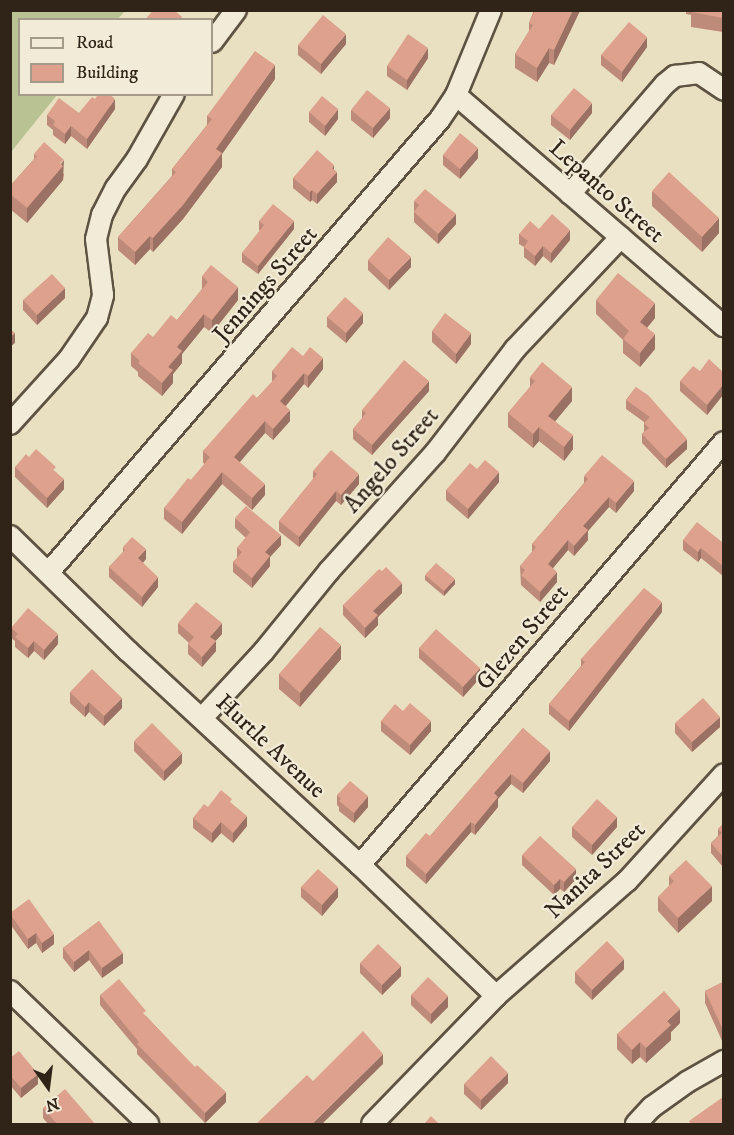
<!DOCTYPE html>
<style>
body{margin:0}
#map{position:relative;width:734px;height:1135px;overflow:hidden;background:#e9e0c2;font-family:"IM FELL DW Pica",serif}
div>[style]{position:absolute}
.green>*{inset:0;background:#b9c292}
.roads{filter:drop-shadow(2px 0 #5e5342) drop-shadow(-2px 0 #5e5342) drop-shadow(0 2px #5e5342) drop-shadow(0 -2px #5e5342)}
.street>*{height:20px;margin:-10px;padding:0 10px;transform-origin:10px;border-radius:10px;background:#f1ebd7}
.wall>*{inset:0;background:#be8a79}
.shaded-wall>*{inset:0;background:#9b7163}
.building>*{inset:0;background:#dda18d}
span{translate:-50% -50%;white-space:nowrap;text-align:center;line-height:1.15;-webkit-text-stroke:4.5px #f1ebd7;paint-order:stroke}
.street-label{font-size:24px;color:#302418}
.frame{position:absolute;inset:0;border:12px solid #302418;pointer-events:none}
.legend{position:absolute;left:18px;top:18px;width:195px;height:78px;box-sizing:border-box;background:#f1ebd7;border:2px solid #a49b8b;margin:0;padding:8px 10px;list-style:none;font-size:18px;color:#302418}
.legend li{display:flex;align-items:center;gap:12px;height:30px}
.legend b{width:30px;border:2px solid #a49b8b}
.north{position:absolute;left:18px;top:1057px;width:60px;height:60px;-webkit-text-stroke:4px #f1ebd7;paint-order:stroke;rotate:166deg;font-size:16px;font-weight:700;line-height:24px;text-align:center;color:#302418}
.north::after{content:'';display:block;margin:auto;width:21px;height:27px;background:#302418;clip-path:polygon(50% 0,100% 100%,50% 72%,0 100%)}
</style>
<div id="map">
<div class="green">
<div style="clip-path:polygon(11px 10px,125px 11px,118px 19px,20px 20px,20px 94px,57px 95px,11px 152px)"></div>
</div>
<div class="roads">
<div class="street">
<div style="left:212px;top:42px;width:40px;rotate:-53deg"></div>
<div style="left:456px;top:95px;width:354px;rotate:40.8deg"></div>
<div style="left:570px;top:194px;width:145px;rotate:-49.2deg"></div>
<div style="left:665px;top:84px;width:13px;rotate:-39deg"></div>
<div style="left:675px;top:76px;width:24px;rotate:-7deg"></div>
<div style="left:699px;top:73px;width:30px;rotate:34deg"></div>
<div style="left:10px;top:424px;width:88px;rotate:-47.8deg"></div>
<div style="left:69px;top:359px;width:50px;rotate:-55.7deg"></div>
<div style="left:97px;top:318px;width:24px;rotate:-75deg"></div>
<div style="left:103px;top:295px;width:56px;rotate:-97.1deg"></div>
<div style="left:96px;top:239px;width:25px;rotate:-76deg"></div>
<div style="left:102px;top:215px;width:30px;rotate:-63deg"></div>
<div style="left:116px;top:188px;width:36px;rotate:-54deg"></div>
<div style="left:137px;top:159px;width:75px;rotate:-60.4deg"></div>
<div style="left:10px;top:536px;width:165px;rotate:44.3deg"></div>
<div style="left:128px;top:651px;width:316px;rotate:42.7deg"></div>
<div style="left:360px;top:865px;width:189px;rotate:43.9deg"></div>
<div style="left:49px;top:572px;width:598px;rotate:-49.2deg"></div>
<div style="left:440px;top:119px;width:29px;rotate:-56deg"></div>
<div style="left:456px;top:95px;width:92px;rotate:-67.6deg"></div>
<div style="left:202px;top:718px;width:91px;rotate:-47.2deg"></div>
<div style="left:264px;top:651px;width:103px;rotate:-50.9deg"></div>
<div style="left:329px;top:571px;width:159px;rotate:-48.1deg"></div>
<div style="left:435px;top:453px;width:131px;rotate:-52.4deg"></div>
<div style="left:515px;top:349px;width:154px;rotate:-46.6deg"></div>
<div style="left:360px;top:865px;width:558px;rotate:-49.29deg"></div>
<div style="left:10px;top:991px;width:192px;rotate:43.9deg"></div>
<div style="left:372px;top:1124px;width:178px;rotate:-45.9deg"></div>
<div style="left:496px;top:996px;width:174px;rotate:-41.3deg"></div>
<div style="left:627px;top:881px;width:144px;rotate:-47.8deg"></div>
<div style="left:636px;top:1124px;width:23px;rotate:-47deg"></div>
<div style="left:652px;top:1107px;width:43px;rotate:-35.5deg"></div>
<div style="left:687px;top:1082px;width:43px;rotate:-29.6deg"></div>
</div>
</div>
<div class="wall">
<div style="clip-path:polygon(534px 10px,580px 10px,554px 65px,549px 63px,537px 82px,515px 68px,515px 54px,529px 31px,529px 23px)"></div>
<div style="clip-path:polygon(686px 10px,723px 10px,723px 32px,691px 27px,691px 15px,686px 14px)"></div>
<div style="clip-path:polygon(346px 44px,321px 74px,298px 55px,298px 45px)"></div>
<div style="clip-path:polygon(647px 47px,622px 82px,601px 65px,601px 55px)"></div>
<div style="clip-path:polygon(428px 58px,407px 90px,387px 76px,387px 66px)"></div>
<div style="clip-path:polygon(275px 79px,222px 154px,222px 167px,183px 219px,153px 252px,150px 249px,135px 265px,118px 250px,118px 237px,172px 176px,172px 169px,207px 125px,207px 116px)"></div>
<div style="clip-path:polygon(95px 99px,115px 109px,87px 149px,71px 136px,65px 144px,53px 135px,53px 130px,47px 125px,47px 115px,79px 113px)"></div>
<div style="clip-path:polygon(351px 110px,390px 118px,373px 138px,351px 120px)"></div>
<div style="clip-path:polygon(309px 112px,338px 119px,325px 136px,309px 122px)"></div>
<div style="clip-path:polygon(592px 113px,570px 140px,551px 125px,551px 115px)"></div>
<div style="clip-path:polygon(34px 154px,64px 174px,63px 180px,27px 223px,10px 209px,10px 186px,34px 159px)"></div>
<div style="clip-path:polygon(443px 155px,478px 158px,460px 179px,443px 165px)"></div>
<div style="clip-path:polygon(334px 169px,337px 182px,317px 204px,312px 200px,310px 202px,293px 188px,293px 178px)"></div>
<div style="clip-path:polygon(652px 191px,719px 233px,702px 252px,652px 206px)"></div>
<div style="clip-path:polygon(414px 201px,456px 224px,438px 244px,414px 222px)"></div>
<div style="clip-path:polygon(259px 221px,294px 229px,258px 274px,242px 262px,242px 253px,260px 231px,259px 230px)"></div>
<div style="clip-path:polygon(539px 229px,570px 240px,551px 263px,543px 256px,535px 266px,524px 257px,524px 247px,519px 244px,519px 234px)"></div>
<div style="clip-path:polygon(368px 260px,411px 267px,389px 290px,368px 270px)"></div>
<div style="clip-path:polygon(202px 276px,238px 300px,212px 333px,204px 327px,182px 354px,182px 363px,173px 374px,173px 383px,162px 396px,138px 376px,138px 372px,131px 366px,131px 353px,177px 320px,202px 289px)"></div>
<div style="clip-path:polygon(65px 298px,37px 325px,23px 310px,23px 300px)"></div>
<div style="clip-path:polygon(596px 300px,655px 318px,647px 328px,655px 349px,640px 367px,623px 353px,623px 340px,596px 314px)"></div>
<div style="clip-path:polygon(327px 317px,363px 323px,346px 343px,327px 327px)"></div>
<div style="clip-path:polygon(432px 331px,471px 344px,456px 364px,432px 342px)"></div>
<div style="clip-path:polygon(303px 356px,323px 369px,308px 388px,304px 384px,286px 406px,290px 421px,273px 440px,265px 433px,239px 462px,265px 495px,252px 510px,222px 484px,182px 534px,164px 519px,164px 508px,191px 480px,205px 464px,203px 463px,203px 451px,257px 398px,272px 382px,272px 371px)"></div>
<div style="clip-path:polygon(723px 372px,723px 395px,707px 415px,680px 391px,680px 381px)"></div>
<div style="clip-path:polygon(530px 377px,572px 401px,555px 421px,573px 449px,564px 461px,539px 441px,533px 448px,508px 427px,508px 413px,530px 387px)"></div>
<div style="clip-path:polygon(636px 387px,687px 449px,666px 468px,642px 443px,642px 434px,644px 432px,644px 422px,626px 409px,626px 400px)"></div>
<div style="clip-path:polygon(429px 391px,372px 455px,353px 439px,353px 429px,362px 419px,362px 410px)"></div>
<div style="clip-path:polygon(29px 457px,56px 472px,64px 489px,47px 508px,15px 477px,15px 467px)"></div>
<div style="clip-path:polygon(477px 469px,499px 482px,468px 519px,446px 500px,446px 490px)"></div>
<div style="clip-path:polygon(313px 471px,359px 484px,341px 505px,336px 501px,299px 547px,279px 531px,279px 521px,313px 479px)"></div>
<div style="clip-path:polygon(584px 476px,634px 491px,616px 513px,609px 507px,588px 531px,588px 540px,574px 556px,568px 550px,553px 568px,557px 582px,540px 602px,521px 585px,520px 566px,532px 552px,532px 544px,584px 483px)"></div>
<div style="clip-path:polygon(235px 518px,281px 545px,270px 557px,270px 566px,252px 588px,233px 572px,233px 562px,237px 558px,237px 548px,246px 538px,235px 528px)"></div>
<div style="clip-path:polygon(683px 540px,722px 542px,723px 540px,723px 576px,701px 558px,698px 562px,683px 550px)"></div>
<div style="clip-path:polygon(123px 547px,146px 559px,143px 563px,158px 587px,142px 607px,109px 577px,109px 567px,123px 552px)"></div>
<div style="clip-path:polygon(425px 575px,455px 584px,444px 596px,425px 580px)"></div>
<div style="clip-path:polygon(402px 593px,378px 617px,378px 625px,365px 638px,343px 615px,343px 605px)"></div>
<div style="clip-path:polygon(662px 612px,569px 731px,549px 714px,549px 704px,581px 666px,581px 659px)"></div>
<div style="clip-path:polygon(178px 623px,222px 634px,215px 641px,216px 651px,202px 667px,188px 654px,188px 644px,189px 643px,178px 633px)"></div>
<div style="clip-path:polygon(11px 628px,58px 644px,44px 660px,34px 651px,28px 658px,15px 647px,15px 641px,11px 638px)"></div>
<div style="clip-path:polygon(419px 648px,480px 678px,463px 697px,419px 658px)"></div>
<div style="clip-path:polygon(341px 659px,300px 707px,279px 689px,279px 674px)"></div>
<div style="clip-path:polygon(70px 692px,122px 708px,104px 726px,89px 712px,85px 717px,70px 703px)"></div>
<div style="clip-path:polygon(403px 711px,431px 731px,410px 755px,381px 731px,381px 721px)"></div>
<div style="clip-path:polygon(675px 723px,720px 727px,692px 752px,675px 733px)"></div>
<div style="clip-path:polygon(523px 728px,550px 761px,523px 793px,511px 784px,498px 799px,498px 807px,475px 835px,471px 832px,426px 884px,406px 866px,406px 856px,430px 836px)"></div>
<div style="clip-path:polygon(134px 741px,182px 763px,164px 781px,134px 751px)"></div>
<div style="clip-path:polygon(337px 795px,368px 807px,354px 823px,339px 811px,339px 807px,337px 805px)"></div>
<div style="clip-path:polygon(232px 804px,247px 826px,233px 843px,221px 833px,212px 843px,193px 828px,193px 818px,208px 807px)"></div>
<div style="clip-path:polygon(723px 824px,723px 867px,711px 853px,711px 843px,718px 836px,718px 829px)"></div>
<div style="clip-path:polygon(572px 827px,617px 827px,592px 855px,572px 837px)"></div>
<div style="clip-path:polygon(522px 855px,576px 879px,564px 892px,560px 889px,554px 895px,522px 865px)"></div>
<div style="clip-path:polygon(669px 876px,712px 901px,678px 933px,658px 911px,658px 897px,669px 886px)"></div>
<div style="clip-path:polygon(301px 887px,338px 897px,322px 916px,301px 897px)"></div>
<div style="clip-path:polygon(10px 913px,54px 944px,42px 953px,36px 943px,28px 949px,10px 924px)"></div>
<div style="clip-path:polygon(99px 921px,123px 963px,102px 978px,89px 960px,74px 972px,63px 958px,63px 948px)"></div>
<div style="clip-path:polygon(360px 963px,401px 976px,382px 995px,360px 973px)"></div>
<div style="clip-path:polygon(624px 969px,592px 1000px,575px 983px,575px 972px)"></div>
<div style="clip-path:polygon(723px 982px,723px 1043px,705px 1003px,705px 991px)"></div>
<div style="clip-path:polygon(100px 995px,146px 1016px,226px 1102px,205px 1123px,137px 1054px,137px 1049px,100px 1005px)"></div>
<div style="clip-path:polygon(411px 995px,448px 1007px,431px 1024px,411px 1005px)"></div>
<div style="clip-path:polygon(680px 1023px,671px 1032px,671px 1040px,646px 1063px,640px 1057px,632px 1064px,617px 1049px,617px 1034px)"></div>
<div style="clip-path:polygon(10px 1058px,38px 1084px,21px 1098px,10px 1085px)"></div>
<div style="clip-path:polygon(508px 1083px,481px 1110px,464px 1094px,464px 1084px)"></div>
<div style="clip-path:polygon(43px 1108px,96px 1125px,49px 1125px,43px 1118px)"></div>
</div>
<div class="shaded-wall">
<div style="clip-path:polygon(573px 10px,580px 10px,580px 11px,554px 65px,554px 50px)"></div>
<div style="clip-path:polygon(346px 34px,346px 44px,321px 74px,321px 64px)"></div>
<div style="clip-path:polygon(647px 37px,647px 47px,622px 82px,622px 72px)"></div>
<div style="clip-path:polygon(428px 48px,428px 58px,407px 90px,407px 80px)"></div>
<div style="clip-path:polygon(549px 48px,549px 63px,537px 82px,537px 68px)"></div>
<div style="clip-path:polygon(275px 65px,275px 79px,222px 154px,222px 167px,183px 219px,153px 252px,153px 238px)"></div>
<div style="clip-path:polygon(115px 99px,115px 109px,87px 149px,87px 139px)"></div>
<div style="clip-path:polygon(592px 103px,592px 113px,570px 140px,570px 130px)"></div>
<div style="clip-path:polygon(390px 108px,390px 118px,373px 138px,373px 128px)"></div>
<div style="clip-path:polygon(338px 109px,338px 119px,325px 136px,325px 126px)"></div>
<div style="clip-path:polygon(71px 126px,71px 136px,65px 144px,65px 134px)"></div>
<div style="clip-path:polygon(478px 148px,478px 158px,460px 179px,460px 169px)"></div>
<div style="clip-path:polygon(64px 160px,63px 180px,27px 223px,27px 208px)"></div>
<div style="clip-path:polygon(334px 165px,334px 175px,337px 172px,337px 182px,317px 204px,317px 194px)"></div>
<div style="clip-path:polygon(312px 190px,312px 200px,310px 202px,310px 192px)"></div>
<div style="clip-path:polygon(456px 214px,456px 224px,438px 244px,438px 234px)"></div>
<div style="clip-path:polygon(719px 218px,719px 233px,702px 252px,702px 237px)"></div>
<div style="clip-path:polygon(294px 221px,294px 229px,258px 274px,258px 266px)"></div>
<div style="clip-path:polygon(570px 230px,570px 240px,551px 263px,551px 253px)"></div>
<div style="clip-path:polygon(150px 236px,150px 249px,135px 265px,135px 252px)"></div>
<div style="clip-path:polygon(543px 246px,543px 256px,535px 266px,535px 256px)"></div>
<div style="clip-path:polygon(411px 257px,411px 267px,389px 290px,389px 280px)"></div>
<div style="clip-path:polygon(238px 287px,238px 300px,212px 333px,212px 320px)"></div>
<div style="clip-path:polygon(65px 288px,65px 298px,37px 325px,37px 315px)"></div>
<div style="clip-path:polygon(655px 303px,655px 318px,640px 336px,640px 322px)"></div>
<div style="clip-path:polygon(363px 313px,363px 323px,346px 343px,346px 333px)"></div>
<div style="clip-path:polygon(204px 314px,204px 327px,182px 354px,182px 363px,173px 374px,173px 383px,162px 396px,162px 383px,177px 347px)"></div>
<div style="clip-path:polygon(15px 333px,15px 343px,10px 347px,10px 337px)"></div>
<div style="clip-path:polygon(471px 333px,471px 344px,456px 364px,456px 354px)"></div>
<div style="clip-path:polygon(655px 334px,655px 349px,640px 367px,640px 353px)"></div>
<div style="clip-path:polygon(323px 358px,323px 369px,308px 388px,308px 376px)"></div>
<div style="clip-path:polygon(304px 373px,304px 384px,280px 412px,280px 401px)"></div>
<div style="clip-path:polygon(429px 381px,429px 391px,372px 455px,372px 445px)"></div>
<div style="clip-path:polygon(723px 385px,723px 395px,707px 415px,707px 405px)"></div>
<div style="clip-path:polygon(572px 387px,572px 401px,548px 430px,548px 416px)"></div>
<div style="clip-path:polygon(290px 410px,290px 421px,273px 440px,273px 429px)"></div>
<div style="clip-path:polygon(265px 421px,265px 433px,234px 469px,234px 457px)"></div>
<div style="clip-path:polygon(539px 427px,539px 441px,533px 448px,533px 434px)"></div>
<div style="clip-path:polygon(573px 435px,573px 449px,564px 461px,564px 447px)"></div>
<div style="clip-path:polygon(687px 439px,687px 449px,666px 468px,666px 459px)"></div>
<div style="clip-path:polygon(222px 472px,222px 484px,182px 534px,182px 522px)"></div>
<div style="clip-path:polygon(499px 472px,499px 482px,468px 519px,468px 509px)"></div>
<div style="clip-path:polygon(359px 474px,359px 484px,341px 505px,341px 495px)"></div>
<div style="clip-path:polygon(64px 479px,64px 489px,47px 508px,47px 498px)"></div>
<div style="clip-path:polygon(634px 481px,634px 491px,616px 513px,616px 503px)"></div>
<div style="clip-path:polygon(265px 484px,265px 495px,252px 510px,252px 498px)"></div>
<div style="clip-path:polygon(336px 491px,336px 501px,299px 547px,299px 537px)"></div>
<div style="clip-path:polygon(609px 497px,609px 507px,588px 531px,588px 540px,574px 556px,574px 546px,583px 526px)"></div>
<div style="clip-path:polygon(281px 535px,281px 545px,270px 557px,270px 566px,252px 588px,252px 578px,265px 552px)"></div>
<div style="clip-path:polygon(568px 540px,568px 550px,548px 574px,548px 564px)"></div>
<div style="clip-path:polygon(701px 548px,701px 558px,698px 562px,698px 552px)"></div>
<div style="clip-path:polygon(146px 549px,146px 559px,138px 568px,138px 558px)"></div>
<div style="clip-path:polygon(557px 572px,557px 582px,540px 602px,540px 592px)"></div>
<div style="clip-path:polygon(158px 577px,158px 587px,142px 607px,142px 597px)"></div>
<div style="clip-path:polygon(455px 579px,455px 584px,444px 596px,444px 591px)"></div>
<div style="clip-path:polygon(402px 583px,402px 593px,378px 617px,378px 625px,365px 638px,365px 628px,373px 611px)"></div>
<div style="clip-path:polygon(662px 602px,662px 612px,569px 731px,569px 721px)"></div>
<div style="clip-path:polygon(222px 623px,222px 634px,210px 647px,210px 637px)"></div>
<div style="clip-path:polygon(58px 634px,58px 644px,44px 660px,44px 650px)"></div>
<div style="clip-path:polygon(34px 641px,34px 651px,28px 658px,28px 648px)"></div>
<div style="clip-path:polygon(216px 641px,216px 651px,202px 667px,202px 657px)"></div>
<div style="clip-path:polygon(341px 645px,341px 659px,300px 707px,300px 693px)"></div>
<div style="clip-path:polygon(480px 668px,480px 678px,463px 697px,463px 687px)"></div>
<div style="clip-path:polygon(122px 698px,122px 708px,104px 726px,104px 716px)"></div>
<div style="clip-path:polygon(89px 702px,89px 712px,85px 717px,85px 707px)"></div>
<div style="clip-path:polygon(720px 717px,720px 727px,692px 752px,692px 742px)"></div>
<div style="clip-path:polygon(431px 721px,431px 731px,410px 755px,410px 745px)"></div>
<div style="clip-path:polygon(550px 751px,550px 761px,523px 793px,523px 783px)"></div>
<div style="clip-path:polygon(182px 753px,182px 763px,164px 781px,164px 771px)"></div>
<div style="clip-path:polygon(511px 774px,511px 784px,498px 799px,498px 807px,475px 835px,475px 825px,494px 793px)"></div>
<div style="clip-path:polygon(368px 796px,368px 807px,354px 823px,354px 813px)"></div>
<div style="clip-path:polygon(247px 816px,247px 826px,233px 843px,233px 833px)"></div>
<div style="clip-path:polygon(617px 817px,617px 827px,592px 855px,592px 845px)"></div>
<div style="clip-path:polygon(221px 822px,221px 833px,212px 843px,212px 833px)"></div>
<div style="clip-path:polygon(471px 822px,471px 832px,426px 884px,426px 874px)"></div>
<div style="clip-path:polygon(576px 869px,576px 879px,564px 892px,564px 882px)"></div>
<div style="clip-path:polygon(560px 879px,560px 889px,554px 895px,554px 885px)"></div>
<div style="clip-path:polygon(712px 886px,712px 901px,678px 933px,678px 918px)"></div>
<div style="clip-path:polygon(338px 887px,338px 897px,322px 916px,322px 905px)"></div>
<div style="clip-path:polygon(36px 933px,36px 943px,28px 949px,28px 939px)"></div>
<div style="clip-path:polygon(54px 934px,54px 944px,42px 953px,42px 943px)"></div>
<div style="clip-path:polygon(89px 950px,89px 960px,74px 972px,74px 962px)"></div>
<div style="clip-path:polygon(123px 953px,123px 963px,102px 978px,102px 968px)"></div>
<div style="clip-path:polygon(624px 959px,624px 969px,592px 1000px,592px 990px)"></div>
<div style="clip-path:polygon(401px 966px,401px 976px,382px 995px,382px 985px)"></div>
<div style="clip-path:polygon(448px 996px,448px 1007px,431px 1024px,431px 1014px)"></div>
<div style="clip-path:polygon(680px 1009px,680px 1023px,671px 1032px,671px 1040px,646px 1063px,646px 1048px,667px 1021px)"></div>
<div style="clip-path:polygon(640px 1042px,640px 1057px,632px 1064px,632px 1050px)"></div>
<div style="clip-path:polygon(383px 1054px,383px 1064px,321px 1125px,311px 1125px)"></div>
<div style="clip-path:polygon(508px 1073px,508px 1083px,481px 1110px,481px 1100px)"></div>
<div style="clip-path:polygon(38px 1074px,38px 1084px,21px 1098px,21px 1088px)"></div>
<div style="clip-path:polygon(226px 1092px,226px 1102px,205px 1123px,205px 1113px)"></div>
</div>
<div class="building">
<div style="clip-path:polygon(153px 10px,174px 10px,182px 17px,180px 20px,145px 20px)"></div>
<div style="clip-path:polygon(535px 10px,573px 10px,554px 50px,549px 48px,537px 68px,515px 54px,533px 25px,529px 23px)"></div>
<div style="clip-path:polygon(691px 10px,723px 10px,723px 18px,691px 12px)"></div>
<div style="clip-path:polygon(323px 15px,346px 34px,321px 64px,298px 45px)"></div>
<div style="clip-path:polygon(629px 22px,647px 37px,622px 72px,601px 55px)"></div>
<div style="clip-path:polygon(408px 34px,428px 48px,407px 80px,387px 66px)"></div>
<div style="clip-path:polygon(255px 51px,275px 65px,216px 149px,222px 153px,183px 205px,153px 238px,150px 236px,135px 252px,118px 237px,176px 172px,172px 169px,212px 119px,207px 116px)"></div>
<div style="clip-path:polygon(574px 88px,592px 103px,570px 130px,551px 115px)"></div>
<div style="clip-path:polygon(367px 90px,390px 108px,373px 128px,351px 110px)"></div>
<div style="clip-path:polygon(98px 94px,109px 94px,115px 99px,87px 139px,71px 126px,65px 134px,53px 125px,55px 121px,47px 115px,59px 98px,79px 113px,92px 97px,95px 99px)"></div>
<div style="clip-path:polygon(322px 96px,338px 109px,325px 126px,309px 112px)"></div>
<div style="clip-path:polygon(460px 133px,478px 148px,460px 169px,443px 155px)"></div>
<div style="clip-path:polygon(44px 142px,64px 160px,60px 163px,63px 166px,27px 208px,10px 194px,10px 186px,37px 156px,34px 154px)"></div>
<div style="clip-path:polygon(317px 150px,334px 165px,332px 168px,337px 172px,317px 194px,312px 190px,310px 192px,293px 178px)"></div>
<div style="clip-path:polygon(669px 172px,719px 218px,702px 237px,652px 191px)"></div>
<div style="clip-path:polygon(425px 189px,456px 214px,438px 234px,414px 212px,419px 205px,414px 201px)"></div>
<div style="clip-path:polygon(273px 204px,294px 221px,258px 266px,242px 253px,264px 225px,259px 221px)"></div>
<div style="clip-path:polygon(552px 214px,570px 230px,551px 253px,543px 246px,535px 256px,524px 247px,528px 241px,519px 234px,530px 221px,539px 229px)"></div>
<div style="clip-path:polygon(388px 237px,411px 257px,389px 280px,368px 260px)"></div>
<div style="clip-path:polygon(211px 265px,238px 287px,212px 320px,204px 314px,177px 347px,182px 351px,168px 367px,173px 370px,162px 383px,138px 363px,140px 361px,131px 353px,148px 333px,153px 337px,171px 315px,177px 320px,208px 282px,202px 276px)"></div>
<div style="clip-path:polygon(618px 273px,655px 303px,640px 322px,655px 334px,640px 353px,623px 339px,629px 331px,596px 300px)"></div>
<div style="clip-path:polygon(52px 274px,65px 288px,37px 315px,23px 300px)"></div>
<div style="clip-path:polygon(345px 297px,363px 313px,346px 333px,327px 317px)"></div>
<div style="clip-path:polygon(445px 313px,471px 333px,456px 354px,432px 331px)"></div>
<div style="clip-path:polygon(10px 329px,15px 333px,10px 337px)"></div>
<div style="clip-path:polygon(292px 347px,303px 356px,310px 347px,323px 358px,308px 376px,304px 373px,280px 401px,290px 410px,273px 429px,265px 421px,234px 457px,265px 484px,252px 498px,222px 472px,182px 522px,164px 508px,188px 478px,191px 480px,210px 457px,203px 451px,253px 394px,257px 398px,277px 376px,272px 371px)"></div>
<div style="clip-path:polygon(709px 359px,723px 372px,723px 385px,707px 405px,680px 381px,693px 366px,700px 371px)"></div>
<div style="clip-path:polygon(404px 360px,429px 381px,372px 445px,353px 429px,366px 413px,362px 410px)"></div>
<div style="clip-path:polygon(542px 362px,572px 387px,548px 416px,573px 435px,564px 447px,539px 427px,533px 434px,508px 413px,535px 381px,530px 377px)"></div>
<div style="clip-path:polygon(636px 387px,648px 395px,687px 439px,666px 459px,642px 434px,649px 428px,644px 423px,650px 417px,626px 400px)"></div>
<div style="clip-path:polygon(36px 449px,56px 467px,53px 470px,64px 479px,47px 498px,15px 467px,26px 454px,29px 457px)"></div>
<div style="clip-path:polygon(331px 450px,359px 474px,341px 495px,336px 491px,299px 537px,279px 521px,317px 474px,313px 471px)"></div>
<div style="clip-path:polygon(602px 455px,634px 481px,616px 503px,609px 497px,583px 526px,588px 530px,574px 546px,568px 540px,548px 564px,557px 572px,540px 592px,521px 575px,525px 570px,520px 566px,536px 547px,532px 544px,588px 479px,584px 476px)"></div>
<div style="clip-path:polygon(485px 460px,499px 472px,468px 509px,446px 490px,470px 463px,477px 469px)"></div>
<div style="clip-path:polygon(246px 506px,281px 535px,265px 552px,270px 556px,252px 578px,233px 562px,242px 552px,237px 548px,250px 532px,235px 518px)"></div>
<div style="clip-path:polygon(697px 522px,722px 542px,723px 540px,723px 566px,701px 548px,698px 552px,683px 540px)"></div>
<div style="clip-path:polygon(132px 537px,146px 549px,138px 558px,158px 577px,142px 597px,109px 567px,125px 550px,123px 547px)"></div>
<div style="clip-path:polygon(436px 563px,455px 579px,444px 591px,425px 575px)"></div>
<div style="clip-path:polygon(386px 567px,402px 583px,373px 611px,378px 615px,365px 628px,343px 605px,379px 569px,382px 571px)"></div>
<div style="clip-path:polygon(644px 588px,662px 602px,569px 721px,549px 704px,585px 662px,581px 659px)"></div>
<div style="clip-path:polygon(196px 602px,222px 623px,210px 637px,216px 641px,202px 657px,188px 644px,194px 637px,178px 623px)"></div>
<div style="clip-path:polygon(28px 608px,58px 634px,44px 650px,34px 641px,28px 648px,15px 637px,18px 634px,11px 628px)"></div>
<div style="clip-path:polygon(320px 627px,341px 645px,300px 693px,279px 674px)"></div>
<div style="clip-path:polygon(436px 629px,480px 668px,463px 687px,419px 648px)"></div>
<div style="clip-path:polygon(92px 669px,122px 698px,104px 716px,89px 702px,85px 707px,70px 692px)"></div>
<div style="clip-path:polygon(703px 698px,720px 717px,692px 742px,675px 723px)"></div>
<div style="clip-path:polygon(410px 703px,431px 721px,410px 745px,381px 721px,395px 704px,403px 711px)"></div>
<div style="clip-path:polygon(152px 723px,182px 753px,164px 771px,134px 741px)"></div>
<div style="clip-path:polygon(523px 728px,550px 751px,523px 783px,511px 774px,494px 793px,498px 797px,475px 825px,471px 822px,426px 874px,406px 856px,426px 833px,430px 836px)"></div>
<div style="clip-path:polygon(350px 781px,368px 796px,354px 813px,339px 801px,341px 799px,337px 795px)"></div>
<div style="clip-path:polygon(221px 790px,232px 799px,230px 802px,247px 816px,233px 833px,221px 822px,212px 833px,193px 818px,204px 804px,208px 807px)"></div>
<div style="clip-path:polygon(597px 799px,617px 817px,592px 845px,572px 827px)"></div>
<div style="clip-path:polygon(723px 824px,723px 857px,711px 843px,722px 833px,718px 829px)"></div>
<div style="clip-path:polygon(540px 836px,576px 869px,564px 882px,560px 879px,554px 885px,522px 855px)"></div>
<div style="clip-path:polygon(686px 860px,712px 886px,678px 918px,658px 897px,674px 881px,669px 876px)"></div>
<div style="clip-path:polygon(318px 869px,338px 887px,322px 905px,301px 887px)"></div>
<div style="clip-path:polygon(29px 899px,54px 934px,42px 943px,36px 933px,28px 939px,10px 914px,10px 913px)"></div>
<div style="clip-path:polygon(99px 921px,123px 953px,102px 968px,89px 950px,74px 962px,63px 948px)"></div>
<div style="clip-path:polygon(607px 941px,624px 959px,592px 990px,575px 972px)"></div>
<div style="clip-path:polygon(378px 944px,401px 966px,382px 985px,360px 963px)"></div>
<div style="clip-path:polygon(428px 977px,448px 996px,431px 1014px,411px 995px)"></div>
<div style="clip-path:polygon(119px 979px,146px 1011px,143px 1013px,195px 1067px,197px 1065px,226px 1092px,205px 1113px,137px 1044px,139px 1042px,100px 995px)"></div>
<div style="clip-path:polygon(723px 982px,723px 1030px,705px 991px)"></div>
<div style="clip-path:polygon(664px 991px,680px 1009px,667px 1021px,671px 1025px,646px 1048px,640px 1042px,632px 1050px,617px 1034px)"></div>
<div style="clip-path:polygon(363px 1031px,383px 1054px,311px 1125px,255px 1125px,307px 1075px,313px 1081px)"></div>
<div style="clip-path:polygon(19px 1051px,38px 1074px,21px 1088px,10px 1075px,10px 1058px)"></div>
<div style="clip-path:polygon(491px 1056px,508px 1073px,481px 1100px,464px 1084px)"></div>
<div style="clip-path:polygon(65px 1089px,96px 1125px,58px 1125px,43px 1108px)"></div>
<div style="clip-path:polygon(723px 1097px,723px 1125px,691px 1125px,689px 1121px)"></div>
<div style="clip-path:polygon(431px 1116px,440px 1125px,423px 1125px)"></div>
</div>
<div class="street-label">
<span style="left:606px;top:192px;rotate:41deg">Lepanto Street</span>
<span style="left:266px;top:285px;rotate:-49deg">Jennings Street</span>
<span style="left:392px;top:461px;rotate:-49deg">Angelo Street</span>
<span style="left:523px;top:638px;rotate:-50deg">Glezen Street</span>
<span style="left:270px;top:747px;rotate:43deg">Hurtle Avenue</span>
<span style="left:596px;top:871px;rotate:-44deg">Nanita Street</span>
</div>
<div class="frame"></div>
<ul class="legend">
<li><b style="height:8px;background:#f1ebd7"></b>Road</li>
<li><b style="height:16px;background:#dda18d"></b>Building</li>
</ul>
<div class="north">N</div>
</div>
